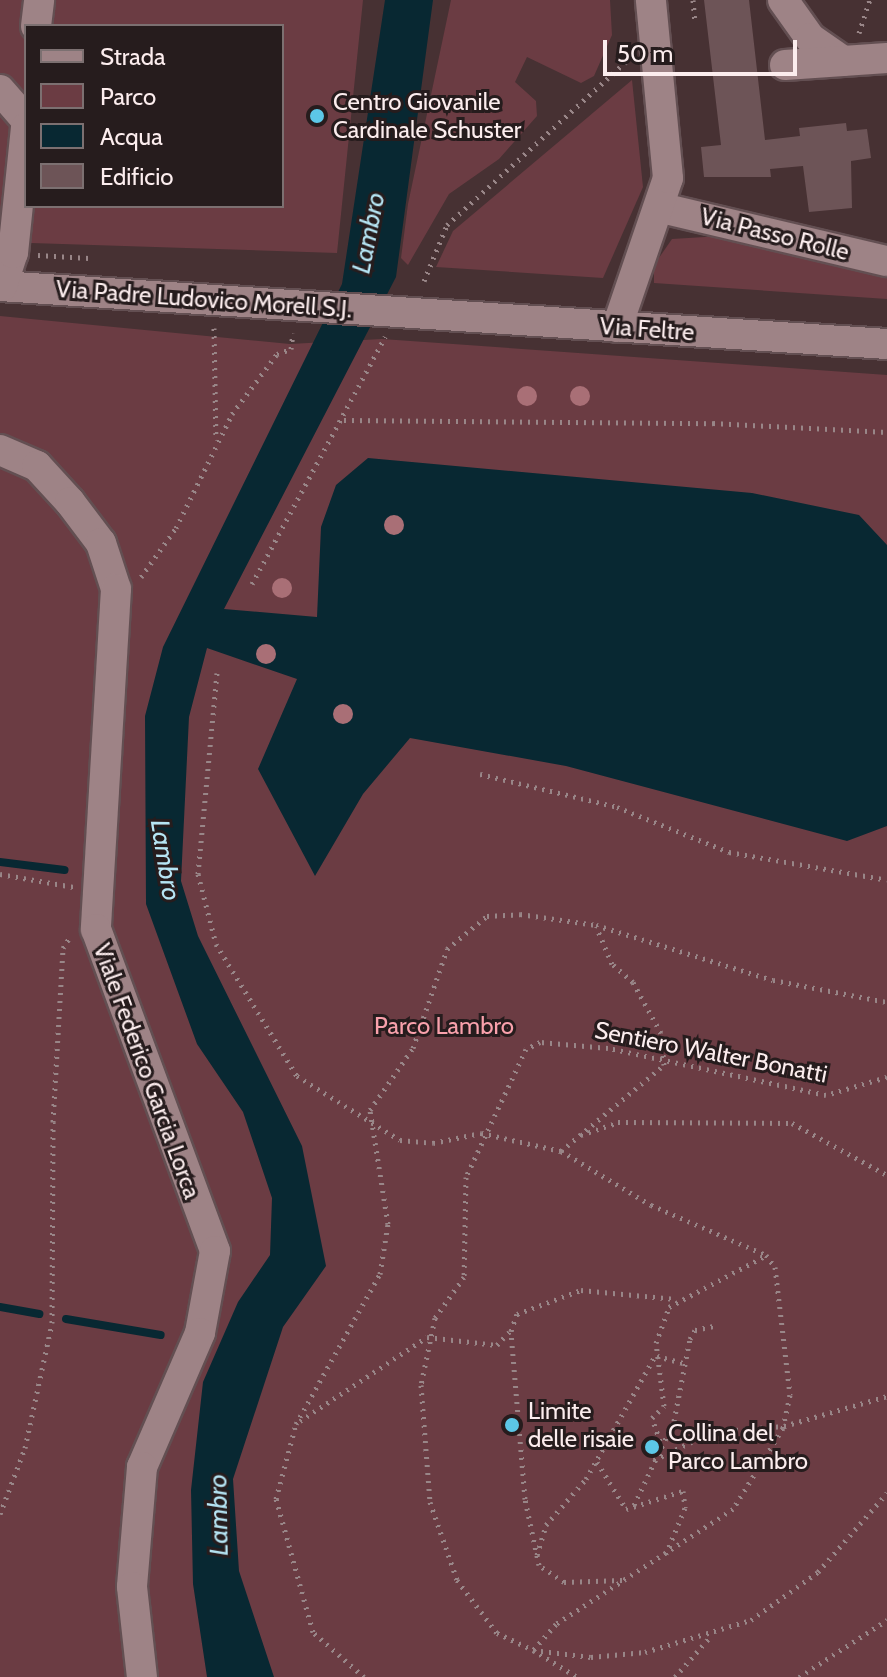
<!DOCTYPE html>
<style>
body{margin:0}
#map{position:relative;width:887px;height:1677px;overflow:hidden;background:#473133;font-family:Cabin,sans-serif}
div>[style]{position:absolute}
.green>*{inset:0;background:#6b3c43}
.water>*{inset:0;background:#082832}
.stream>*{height:8px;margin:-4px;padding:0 4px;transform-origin:4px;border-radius:4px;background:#082832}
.building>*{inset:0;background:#6d5457}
.path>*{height:5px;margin-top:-2.5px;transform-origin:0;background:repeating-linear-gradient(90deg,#998688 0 2px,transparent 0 8px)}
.roads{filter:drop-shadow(2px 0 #634f52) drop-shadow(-2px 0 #634f52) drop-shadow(0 2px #634f52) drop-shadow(0 -2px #634f52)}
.minor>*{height:30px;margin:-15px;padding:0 15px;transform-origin:15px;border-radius:15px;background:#9e8386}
.trees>*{width:20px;height:20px;margin:-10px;border-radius:50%;background:#a96f76}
.dots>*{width:22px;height:22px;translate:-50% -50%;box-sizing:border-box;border:4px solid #261c1d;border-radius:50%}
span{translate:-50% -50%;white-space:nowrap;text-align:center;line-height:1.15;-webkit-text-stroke:6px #261c1d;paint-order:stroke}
.poi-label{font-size:24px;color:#fcedee}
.left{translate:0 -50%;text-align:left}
.street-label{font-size:24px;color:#fcedee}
.park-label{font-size:24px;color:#f9a1ac}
.water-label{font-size:26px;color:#b6e5f4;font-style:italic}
.legend{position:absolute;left:24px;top:24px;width:260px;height:184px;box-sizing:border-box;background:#261c1d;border:2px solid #7c7071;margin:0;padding:10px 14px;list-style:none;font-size:24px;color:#fcedee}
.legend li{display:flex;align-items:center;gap:16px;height:40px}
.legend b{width:40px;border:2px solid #7c7071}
.scale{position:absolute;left:603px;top:40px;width:194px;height:36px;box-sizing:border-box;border:4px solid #fcedee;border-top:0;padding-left:10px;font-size:24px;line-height:28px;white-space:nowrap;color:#fcedee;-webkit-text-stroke:6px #261c1d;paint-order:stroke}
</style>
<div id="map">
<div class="green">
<div style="clip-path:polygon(evenodd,0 0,363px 0,337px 253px,0 242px,0 0,26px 26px,282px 26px,282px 206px,26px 206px,26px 26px)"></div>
<div style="clip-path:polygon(451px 0,610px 0,612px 35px,594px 76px,581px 83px,527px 57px,515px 82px,536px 101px,537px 116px,499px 159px,449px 194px,408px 265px,401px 258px,408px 204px)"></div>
<div style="clip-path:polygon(632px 80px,643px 187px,603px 278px,436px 267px,453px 231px)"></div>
<div style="clip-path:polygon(721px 236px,887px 278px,887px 299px,654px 283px,654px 265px,672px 239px)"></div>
<div style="clip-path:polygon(0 316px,290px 344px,382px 339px,887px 375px,887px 1677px,0 1677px)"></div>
</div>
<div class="water">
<div style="clip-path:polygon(385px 0,433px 0,396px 277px,224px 609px,317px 617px,321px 527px,336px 485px,368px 458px,752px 493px,859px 515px,887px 545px,887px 826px,847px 841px,566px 766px,410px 738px,363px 794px,315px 876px,258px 769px,297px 679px,207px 648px,189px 717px,181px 881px,198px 936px,302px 1146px,326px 1266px,283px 1327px,233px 1479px,239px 1571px,274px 1677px,207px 1677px,193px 1584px,191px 1490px,203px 1382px,238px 1302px,270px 1255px,272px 1198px,243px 1112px,197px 1044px,146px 904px,145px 716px,163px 647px,342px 284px)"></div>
</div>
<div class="stream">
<div style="left:0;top:862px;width:65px;rotate:7deg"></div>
<div style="left:0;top:1307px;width:40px;rotate:10deg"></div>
<div style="left:66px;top:1319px;width:96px;rotate:9.6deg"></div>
</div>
<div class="building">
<div style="clip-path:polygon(704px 0,749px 0,765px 140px,800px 136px,799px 128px,846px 123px,847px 131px,867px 129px,871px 158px,851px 161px,852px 208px,809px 212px,803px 166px,770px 169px,771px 177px,704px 177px,701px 147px,721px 145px)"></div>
</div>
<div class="path">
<div style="left:693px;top:0;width:21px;rotate:85deg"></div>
<div style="left:859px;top:33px;width:35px;rotate:-72deg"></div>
<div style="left:38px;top:255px;width:51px;rotate:3.4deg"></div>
<div style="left:424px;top:281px;width:61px;rotate:-67.7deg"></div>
<div style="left:447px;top:225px;width:246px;rotate:-42.4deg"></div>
<div style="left:214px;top:328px;width:112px;rotate:89deg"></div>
<div style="left:344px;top:420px;width:369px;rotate:0.5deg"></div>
<div style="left:713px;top:423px;width:174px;rotate:3deg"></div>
<div style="left:141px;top:577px;width:60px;rotate:-54.5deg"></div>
<div style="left:176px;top:528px;width:127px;rotate:-63.8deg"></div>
<div style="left:232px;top:414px;width:75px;rotate:-53.1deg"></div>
<div style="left:277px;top:354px;width:15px;rotate:-20deg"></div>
<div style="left:291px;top:349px;width:16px;rotate:-83deg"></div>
<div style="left:252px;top:584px;width:281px;rotate:-61.7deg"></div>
<div style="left:217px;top:673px;width:202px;rotate:95.4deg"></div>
<div style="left:198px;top:874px;width:72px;rotate:75.6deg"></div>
<div style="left:216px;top:944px;width:155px;rotate:58.5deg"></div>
<div style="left:297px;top:1076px;width:121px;rotate:31.9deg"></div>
<div style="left:400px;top:1140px;width:33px;rotate:5deg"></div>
<div style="left:433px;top:1143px;width:49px;rotate:-11.8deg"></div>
<div style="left:481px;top:1133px;width:82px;rotate:12.7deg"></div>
<div style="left:561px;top:1151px;width:105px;rotate:31deg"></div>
<div style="left:651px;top:1205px;width:125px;rotate:23.5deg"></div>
<div style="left:766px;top:1255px;width:15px;rotate:53deg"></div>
<div style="left:775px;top:1267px;width:129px;rotate:83.3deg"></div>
<div style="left:790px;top:1395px;width:34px;rotate:102deg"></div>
<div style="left:783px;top:1428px;width:95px;rotate:121.7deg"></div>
<div style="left:733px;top:1509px;width:211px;rotate:147deg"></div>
<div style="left:556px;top:1624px;width:35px;rotate:131deg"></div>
<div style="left:533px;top:1650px;width:52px;rotate:31.5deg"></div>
<div style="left:480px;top:774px;width:141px;rotate:13.5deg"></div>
<div style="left:617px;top:807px;width:121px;rotate:21.9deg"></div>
<div style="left:729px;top:852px;width:160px;rotate:10deg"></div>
<div style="left:0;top:874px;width:75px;rotate:10deg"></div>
<div style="left:887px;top:1077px;width:64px;rotate:163.6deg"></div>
<div style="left:826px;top:1095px;width:223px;rotate:-167.8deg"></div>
<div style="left:608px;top:1048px;width:68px;rotate:-175deg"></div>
<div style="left:540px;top:1042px;width:16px;rotate:153deg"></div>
<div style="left:526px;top:1049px;width:141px;rotate:115.1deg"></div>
<div style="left:466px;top:1177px;width:100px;rotate:91.1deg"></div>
<div style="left:464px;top:1277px;width:50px;rotate:125.3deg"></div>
<div style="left:435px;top:1318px;width:68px;rotate:101.8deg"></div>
<div style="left:421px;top:1385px;width:117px;rotate:85.6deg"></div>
<div style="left:430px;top:1502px;width:83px;rotate:70.9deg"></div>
<div style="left:457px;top:1580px;width:66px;rotate:53deg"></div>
<div style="left:497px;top:1633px;width:40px;rotate:25deg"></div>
<div style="left:533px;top:1650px;width:58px;rotate:6.9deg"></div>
<div style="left:591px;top:1657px;width:54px;rotate:-5.3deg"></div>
<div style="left:645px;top:1652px;width:111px;rotate:-16.8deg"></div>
<div style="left:751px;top:1620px;width:82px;rotate:-35.6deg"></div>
<div style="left:818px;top:1572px;width:105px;rotate:-48.9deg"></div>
<div style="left:581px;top:1135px;width:39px;rotate:-19deg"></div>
<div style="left:618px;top:1122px;width:174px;rotate:0.3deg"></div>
<div style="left:792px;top:1123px;width:108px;rotate:28.7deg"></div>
<div style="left:561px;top:1151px;width:134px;rotate:-39.9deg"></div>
<div style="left:664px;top:1065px;width:32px;rotate:-95deg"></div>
<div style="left:661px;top:1033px;width:58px;rotate:-118.8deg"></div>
<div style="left:633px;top:982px;width:28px;rotate:-139deg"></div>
<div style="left:612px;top:964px;width:41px;rotate:-112.8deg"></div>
<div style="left:657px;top:1356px;width:27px;rotate:15deg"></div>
<div style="left:300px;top:1421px;width:152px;rotate:-33.5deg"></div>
<div style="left:427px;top:1337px;width:70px;rotate:6.5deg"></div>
<div style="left:497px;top:1345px;width:19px;rotate:-47deg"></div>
<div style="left:660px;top:1441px;width:24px;rotate:-109deg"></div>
<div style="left:652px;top:1418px;width:17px;rotate:-45deg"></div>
<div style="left:664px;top:1406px;width:64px;rotate:-97.2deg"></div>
<div style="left:656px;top:1343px;width:38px;rotate:-70deg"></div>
<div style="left:669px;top:1307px;width:109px;rotate:-28deg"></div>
<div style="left:654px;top:1460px;width:64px;rotate:-25.8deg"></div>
<div style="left:712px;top:1432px;width:72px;rotate:-4.8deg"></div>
<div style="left:784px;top:1426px;width:107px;rotate:-16.2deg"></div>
<div style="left:597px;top:1462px;width:55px;rotate:58.3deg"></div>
<div style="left:626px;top:1509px;width:60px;rotate:-17.5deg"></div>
<div style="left:683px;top:1491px;width:17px;rotate:83deg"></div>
<div style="left:685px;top:1508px;width:52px;rotate:112.6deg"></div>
<div style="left:634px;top:1505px;width:93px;rotate:-64.5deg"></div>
<div style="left:674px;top:1421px;width:84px;rotate:-79deg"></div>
<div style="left:690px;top:1339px;width:10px;rotate:-61deg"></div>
<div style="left:695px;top:1330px;width:19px;rotate:-12deg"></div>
<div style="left:0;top:1514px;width:71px;rotate:-69.3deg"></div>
<div style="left:25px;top:1448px;width:128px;rotate:-77.8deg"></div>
<div style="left:52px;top:1323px;width:201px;rotate:-89.7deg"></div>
<div style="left:53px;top:1122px;width:174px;rotate:-86.7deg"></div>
<div style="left:63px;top:948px;width:13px;rotate:-58deg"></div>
<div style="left:537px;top:1555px;width:31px;rotate:-73deg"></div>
<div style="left:546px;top:1525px;width:61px;rotate:-49deg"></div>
<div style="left:586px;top:1479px;width:141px;rotate:-60.7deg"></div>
<div style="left:622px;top:1580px;width:58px;rotate:178deg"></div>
<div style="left:564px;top:1582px;width:30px;rotate:-146deg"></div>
<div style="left:539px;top:1565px;width:67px;rotate:-102deg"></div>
<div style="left:525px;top:1499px;width:169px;rotate:-94.8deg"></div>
<div style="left:511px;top:1331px;width:18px;rotate:-71deg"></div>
<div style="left:517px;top:1314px;width:68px;rotate:-20.6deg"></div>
<div style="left:581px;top:1290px;width:95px;rotate:5.4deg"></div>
<div style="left:364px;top:1677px;width:68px;rotate:-138.6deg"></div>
<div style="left:313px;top:1632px;width:138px;rotate:-105.5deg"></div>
<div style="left:276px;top:1499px;width:78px;rotate:-75.1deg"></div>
<div style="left:296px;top:1424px;width:172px;rotate:-60.8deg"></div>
<div style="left:380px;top:1274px;width:51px;rotate:-80.9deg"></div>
<div style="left:388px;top:1224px;width:115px;rotate:-99deg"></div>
<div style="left:370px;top:1110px;width:75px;rotate:-55.3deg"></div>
<div style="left:413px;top:1048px;width:105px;rotate:-71deg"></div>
<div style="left:447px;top:949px;width:52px;rotate:-39.5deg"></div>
<div style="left:487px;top:916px;width:33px;rotate:-3deg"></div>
<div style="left:520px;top:914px;width:77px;rotate:8.2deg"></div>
<div style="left:596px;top:925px;width:185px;rotate:17.3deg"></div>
<div style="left:773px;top:980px;width:116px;rotate:10.9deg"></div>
<div style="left:675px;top:1677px;width:53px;rotate:-48.8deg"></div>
<div style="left:799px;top:1677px;width:105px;rotate:-32.9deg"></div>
</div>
<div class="roads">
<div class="minor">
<div style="left:783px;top:0;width:47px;rotate:54.6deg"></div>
<div style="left:810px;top:38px;width:40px;rotate:34.9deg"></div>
<div style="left:36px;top:26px;width:26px;rotate:-83deg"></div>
<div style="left:785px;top:65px;width:102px;rotate:-3.9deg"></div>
<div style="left:0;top:90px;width:40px;rotate:49deg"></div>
<div style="left:662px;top:208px;width:231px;rotate:13.3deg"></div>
<div style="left:0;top:286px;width:889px;rotate:3.74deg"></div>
<div style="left:2px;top:286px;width:35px;rotate:-72deg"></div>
<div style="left:13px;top:253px;width:126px;rotate:-84.1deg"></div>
<div style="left:617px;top:327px;width:157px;rotate:-71.1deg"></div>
<div style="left:668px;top:178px;width:179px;rotate:-95.5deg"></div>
<div style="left:0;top:450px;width:40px;rotate:23.4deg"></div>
<div style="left:37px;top:466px;width:49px;rotate:47.5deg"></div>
<div style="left:70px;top:502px;width:51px;rotate:52.9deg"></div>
<div style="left:101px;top:543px;width:48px;rotate:71.9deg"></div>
<div style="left:116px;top:589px;width:341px;rotate:93.4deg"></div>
<div style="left:96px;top:929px;width:343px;rotate:69.7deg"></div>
<div style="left:215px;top:1251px;width:83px;rotate:100.4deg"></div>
<div style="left:200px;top:1333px;width:146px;rotate:113.4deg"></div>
<div style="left:142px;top:1467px;width:120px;rotate:94.8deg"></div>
<div style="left:132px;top:1587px;width:91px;rotate:83.7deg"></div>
</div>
</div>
<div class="trees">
<div style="left:527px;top:396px"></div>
<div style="left:580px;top:396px"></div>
<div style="left:394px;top:525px"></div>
<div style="left:282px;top:588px"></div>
<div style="left:266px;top:654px"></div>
<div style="left:343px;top:714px"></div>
</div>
<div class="dots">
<div style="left:317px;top:116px;background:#5cc7e7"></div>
<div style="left:512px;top:1425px;background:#5cc7e7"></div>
<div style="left:652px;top:1447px;background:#5cc7e7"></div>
</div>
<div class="poi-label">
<span class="left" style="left:333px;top:116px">Centro Giovanile<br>Cardinale Schuster</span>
<span class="left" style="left:528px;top:1425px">Limite<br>delle risaie</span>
<span class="left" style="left:668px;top:1447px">Collina del<br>Parco Lambro</span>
</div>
<div class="street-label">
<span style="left:775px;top:234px;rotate:14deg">Via Passo Rolle</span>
<span style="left:204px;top:299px;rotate:4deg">Via Padre Ludovico Morell S.J.</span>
<span style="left:647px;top:329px;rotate:4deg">Via Feltre</span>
<span style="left:711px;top:1052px;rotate:11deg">Sentiero Walter Bonatti</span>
<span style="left:147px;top:1071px;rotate:70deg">Viale Federico Garcia Lorca</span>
</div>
<div class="park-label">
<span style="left:444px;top:1026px">Parco Lambro</span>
</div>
<div class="water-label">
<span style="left:369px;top:233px;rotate:-79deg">Lambro</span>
<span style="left:165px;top:860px;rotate:81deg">Lambro</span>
<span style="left:219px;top:1515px;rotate:-91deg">Lambro</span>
</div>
<ul class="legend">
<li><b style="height:10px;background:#9e8386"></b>Strada</li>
<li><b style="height:22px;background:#6b3c43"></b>Parco</li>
<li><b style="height:22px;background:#082832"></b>Acqua</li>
<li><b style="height:22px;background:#6d5457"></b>Edificio</li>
</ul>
<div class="scale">50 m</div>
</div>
